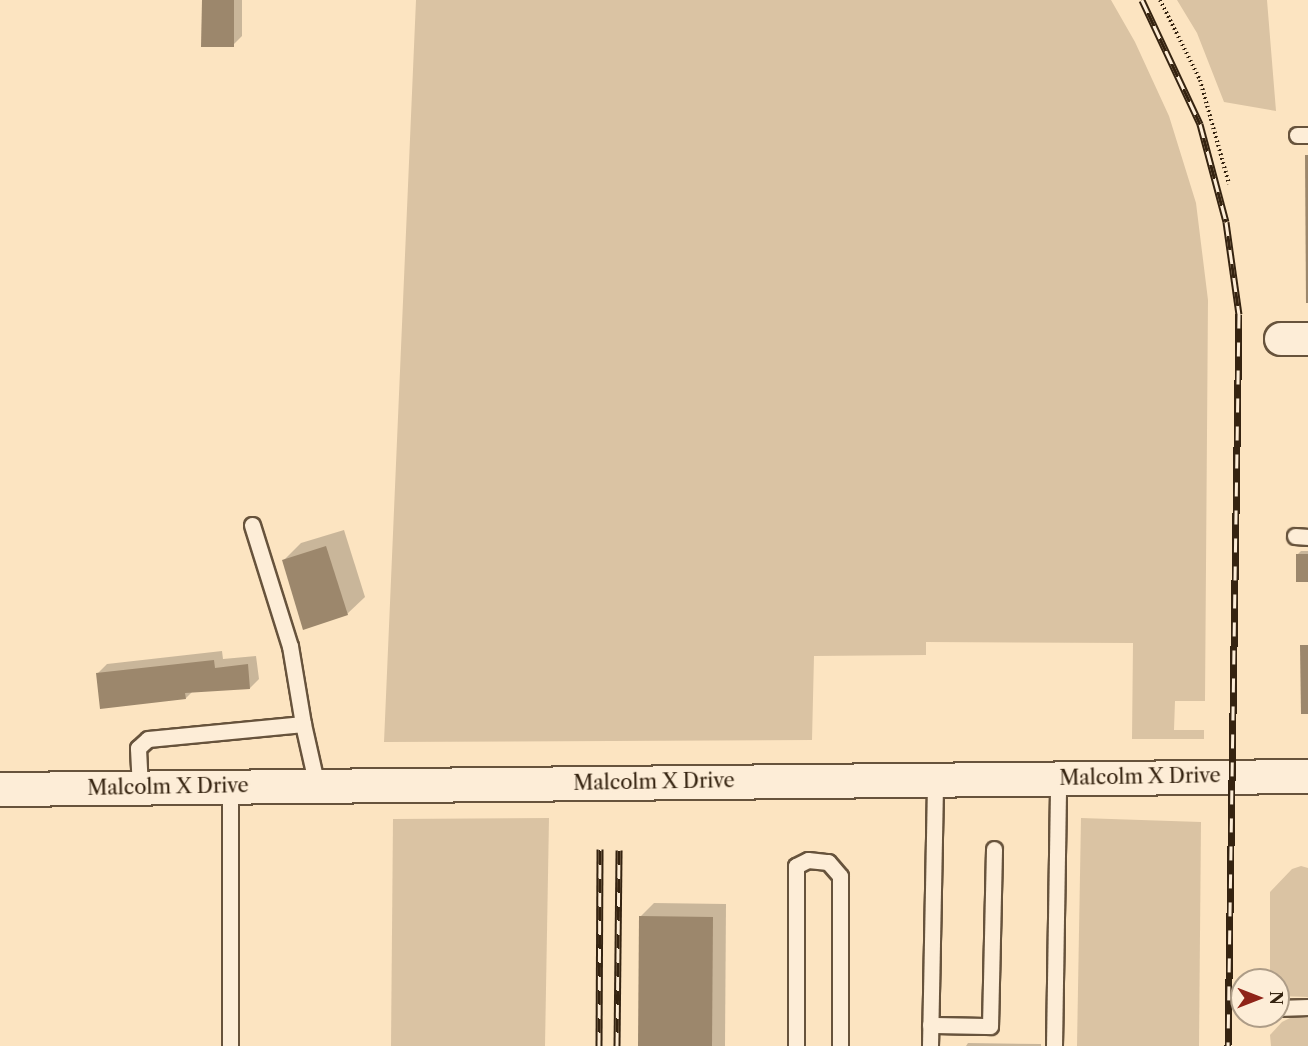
<!DOCTYPE html>
<style>
body{margin:0}
#map{position:relative;width:1308px;height:1046px;overflow:hidden;background:#fce4c1;font-family:"Libre Caslon Text",serif}
div>[style]{position:absolute}
.green>*{inset:0;background:#dac3a3}
.shadow>*{inset:0;background:#0003}
.building>*{inset:0;background:#9c876c}
.path>*{height:4px;margin-top:-2px;transform-origin:0;background:repeating-linear-gradient(90deg,#352310 0 1.5px,transparent 0 4.5px)}
.roads{filter:drop-shadow(2px 0 #67533c) drop-shadow(-2px 0 #67533c) drop-shadow(0 2px #67533c) drop-shadow(0 -2px #67533c)}
.lane>*{height:15px;margin:-7.5px;padding:0 7.5px;transform-origin:7.5px;border-radius:7.5px;background:#fdedd7}
.street>*{height:32px;margin:-16px;padding:0 16px;transform-origin:16px;border-radius:16px;background:#fdedd7}
.secondary>*{height:33px;margin:-16.5px;padding:0 16.5px;transform-origin:16.5px;border-radius:16.5px;background:#fdedd7}
.rail>*{height:7px;margin-top:-3.5px;transform-origin:0;background:repeating-linear-gradient(90deg,#fdedd7 0 14px,#352310 0 28px);box-sizing:border-box;border-block:2px solid #352310}
span{translate:-50% -50%;white-space:nowrap;text-align:center;line-height:1.15;-webkit-text-stroke:4.5px #fdedd7;paint-order:stroke}
.street-label{font-size:20px;color:#352310}
.north{position:absolute;left:1230px;top:968px;width:60px;height:60px;box-sizing:border-box;background:#fdedd7;border:2px solid #ad9c87;border-radius:50%;rotate:90deg;font-size:16px;font-weight:700;line-height:24px;text-align:center;color:#352310}
.north::after{content:'';display:block;margin:auto;width:21px;height:27px;background:#8f2418;clip-path:polygon(50% 0,100% 100%,50% 72%,0 100%)}
</style>
<div id="map">
<div class="green">
<div style="clip-path:polygon(416px 0,1111px 0,1135px 42px,1169px 116px,1196px 203px,1208px 300px,1205px 701px,1175px 701px,1174px 730px,1204px 730px,1204px 739px,1132px 739px,1133px 643px,926px 642px,926px 655px,814px 656px,812px 740px,384px 742px)"></div>
<div style="clip-path:polygon(1177px 0,1267px 0,1276px 111px,1224px 102px,1197px 33px)"></div>
<div style="clip-path:polygon(549px 818px,545px 1046px,391px 1046px,393px 819px)"></div>
<div style="clip-path:polygon(1081px 818px,1201px 822px,1199px 1046px,1077px 1046px)"></div>
<div style="clip-path:polygon(1301px 866px,1308px 868px,1308px 997px,1278px 996px,1278px 980px,1270px 980px,1270px 892px,1292px 869px)"></div>
<div style="clip-path:polygon(1308px 1015px,1308px 1046px,1271px 1046px,1270px 1035px,1282px 1022px,1294px 1016px)"></div>
</div>
<div class="shadow">
<div style="clip-path:polygon(203px 0,242px 0,242px 36px,233px 45px)"></div>
<div style="clip-path:polygon(344px 530px,365px 597px,347px 614px,283px 561px,301px 543px)"></div>
<div style="clip-path:polygon(1301px 551px,1308px 551px,1308px 580px,1297px 555px)"></div>
<div style="clip-path:polygon(222px 651px,223px 659px,256px 656px,259px 679px,250px 688px,193px 691px,186px 698px,98px 673px,107px 664px)"></div>
<div style="clip-path:polygon(654px 903px,726px 904px,725px 1046px,640px 1046px,640px 917px)"></div>
<div style="clip-path:polygon(968px 1043px,1041px 1044px,1041px 1046px,966px 1046px)"></div>
</div>
<div class="building">
<div style="clip-path:polygon(202px 0,234px 0,234px 47px,201px 47px)"></div>
<div style="clip-path:polygon(1305px 155px,1308px 155px,1308px 303px,1306px 303px)"></div>
<div style="clip-path:polygon(326px 546px,348px 615px,303px 630px,282px 560px)"></div>
<div style="clip-path:polygon(1296px 554px,1308px 554px,1308px 582px,1296px 582px)"></div>
<div style="clip-path:polygon(1300px 645px,1308px 645px,1308px 714px,1301px 714px)"></div>
<div style="clip-path:polygon(214px 660px,215px 668px,248px 664px,250px 689px,185px 693px,186px 699px,100px 709px,96px 673px)"></div>
<div style="clip-path:polygon(639px 916px,713px 917px,712px 1046px,638px 1046px)"></div>
</div>
<div class="path">
<div style="left:1160px;top:0;width:89px;rotate:63.4deg"></div>
<div style="left:1200px;top:80px;width:108px;rotate:74.4deg"></div>
</div>
<div class="roads">
<div class="lane">
<div style="left:1297px;top:135px;width:11px"></div>
<div style="left:252px;top:525px;width:127px;rotate:72.6deg"></div>
<div style="left:290px;top:646px;width:79px;rotate:80.5deg"></div>
<div style="left:1295px;top:536px;width:13px;rotate:4deg"></div>
<div style="left:140px;top:788px;width:40px;rotate:-92.9deg"></div>
<div style="left:138px;top:748px;width:13px;rotate:-42deg"></div>
<div style="left:148px;top:739px;width:156px;rotate:-5.5deg"></div>
<div style="left:303px;top:724px;width:64px;rotate:77.3deg"></div>
<div style="left:1278px;top:1008px;width:30px;rotate:-2deg"></div>
<div style="left:930px;top:1025px;width:60px;rotate:1deg"></div>
<div style="left:990px;top:1026px;width:177px;rotate:-88.7deg"></div>
<div style="left:230px;top:1046px;width:259px;rotate:-90deg"></div>
<div style="left:796px;top:1046px;width:180px;rotate:-90deg"></div>
<div style="left:796px;top:866px;width:13px;rotate:-27deg"></div>
<div style="left:808px;top:860px;width:20px;rotate:6deg"></div>
<div style="left:828px;top:862px;width:18px;rotate:49deg"></div>
<div style="left:840px;top:876px;width:170px;rotate:90deg"></div>
<div style="left:930px;top:1046px;width:268px;rotate:-88.9deg"></div>
<div style="left:1054px;top:1046px;width:268px;rotate:-89.1deg"></div>
</div>
<div class="street">
<div style="left:1281px;top:339px;width:27px"></div>
</div>
<div class="secondary">
<div style="left:0;top:789px;width:1308px;rotate:-0.57deg"></div>
</div>
</div>
<div class="rail">
<div style="left:1142px;top:0;width:137px;rotate:64.9deg"></div>
<div style="left:1200px;top:124px;width:101px;rotate:75.1deg"></div>
<div style="left:1226px;top:222px;width:93px;rotate:82deg"></div>
<div style="left:1239px;top:314px;width:732px;rotate:90.86deg"></div>
<div style="left:599px;top:1046px;width:197px;rotate:-89.7deg"></div>
<div style="left:617px;top:1046px;width:196px;rotate:-89.4deg"></div>
</div>
<div class="street-label">
<span style="left:1140px;top:777px;rotate:-1deg">Malcolm X Drive</span>
<span style="left:654px;top:782px;rotate:-1deg">Malcolm X Drive</span>
<span style="left:168px;top:787px;rotate:-1deg">Malcolm X Drive</span>
</div>
<div class="north">N</div>
</div>
